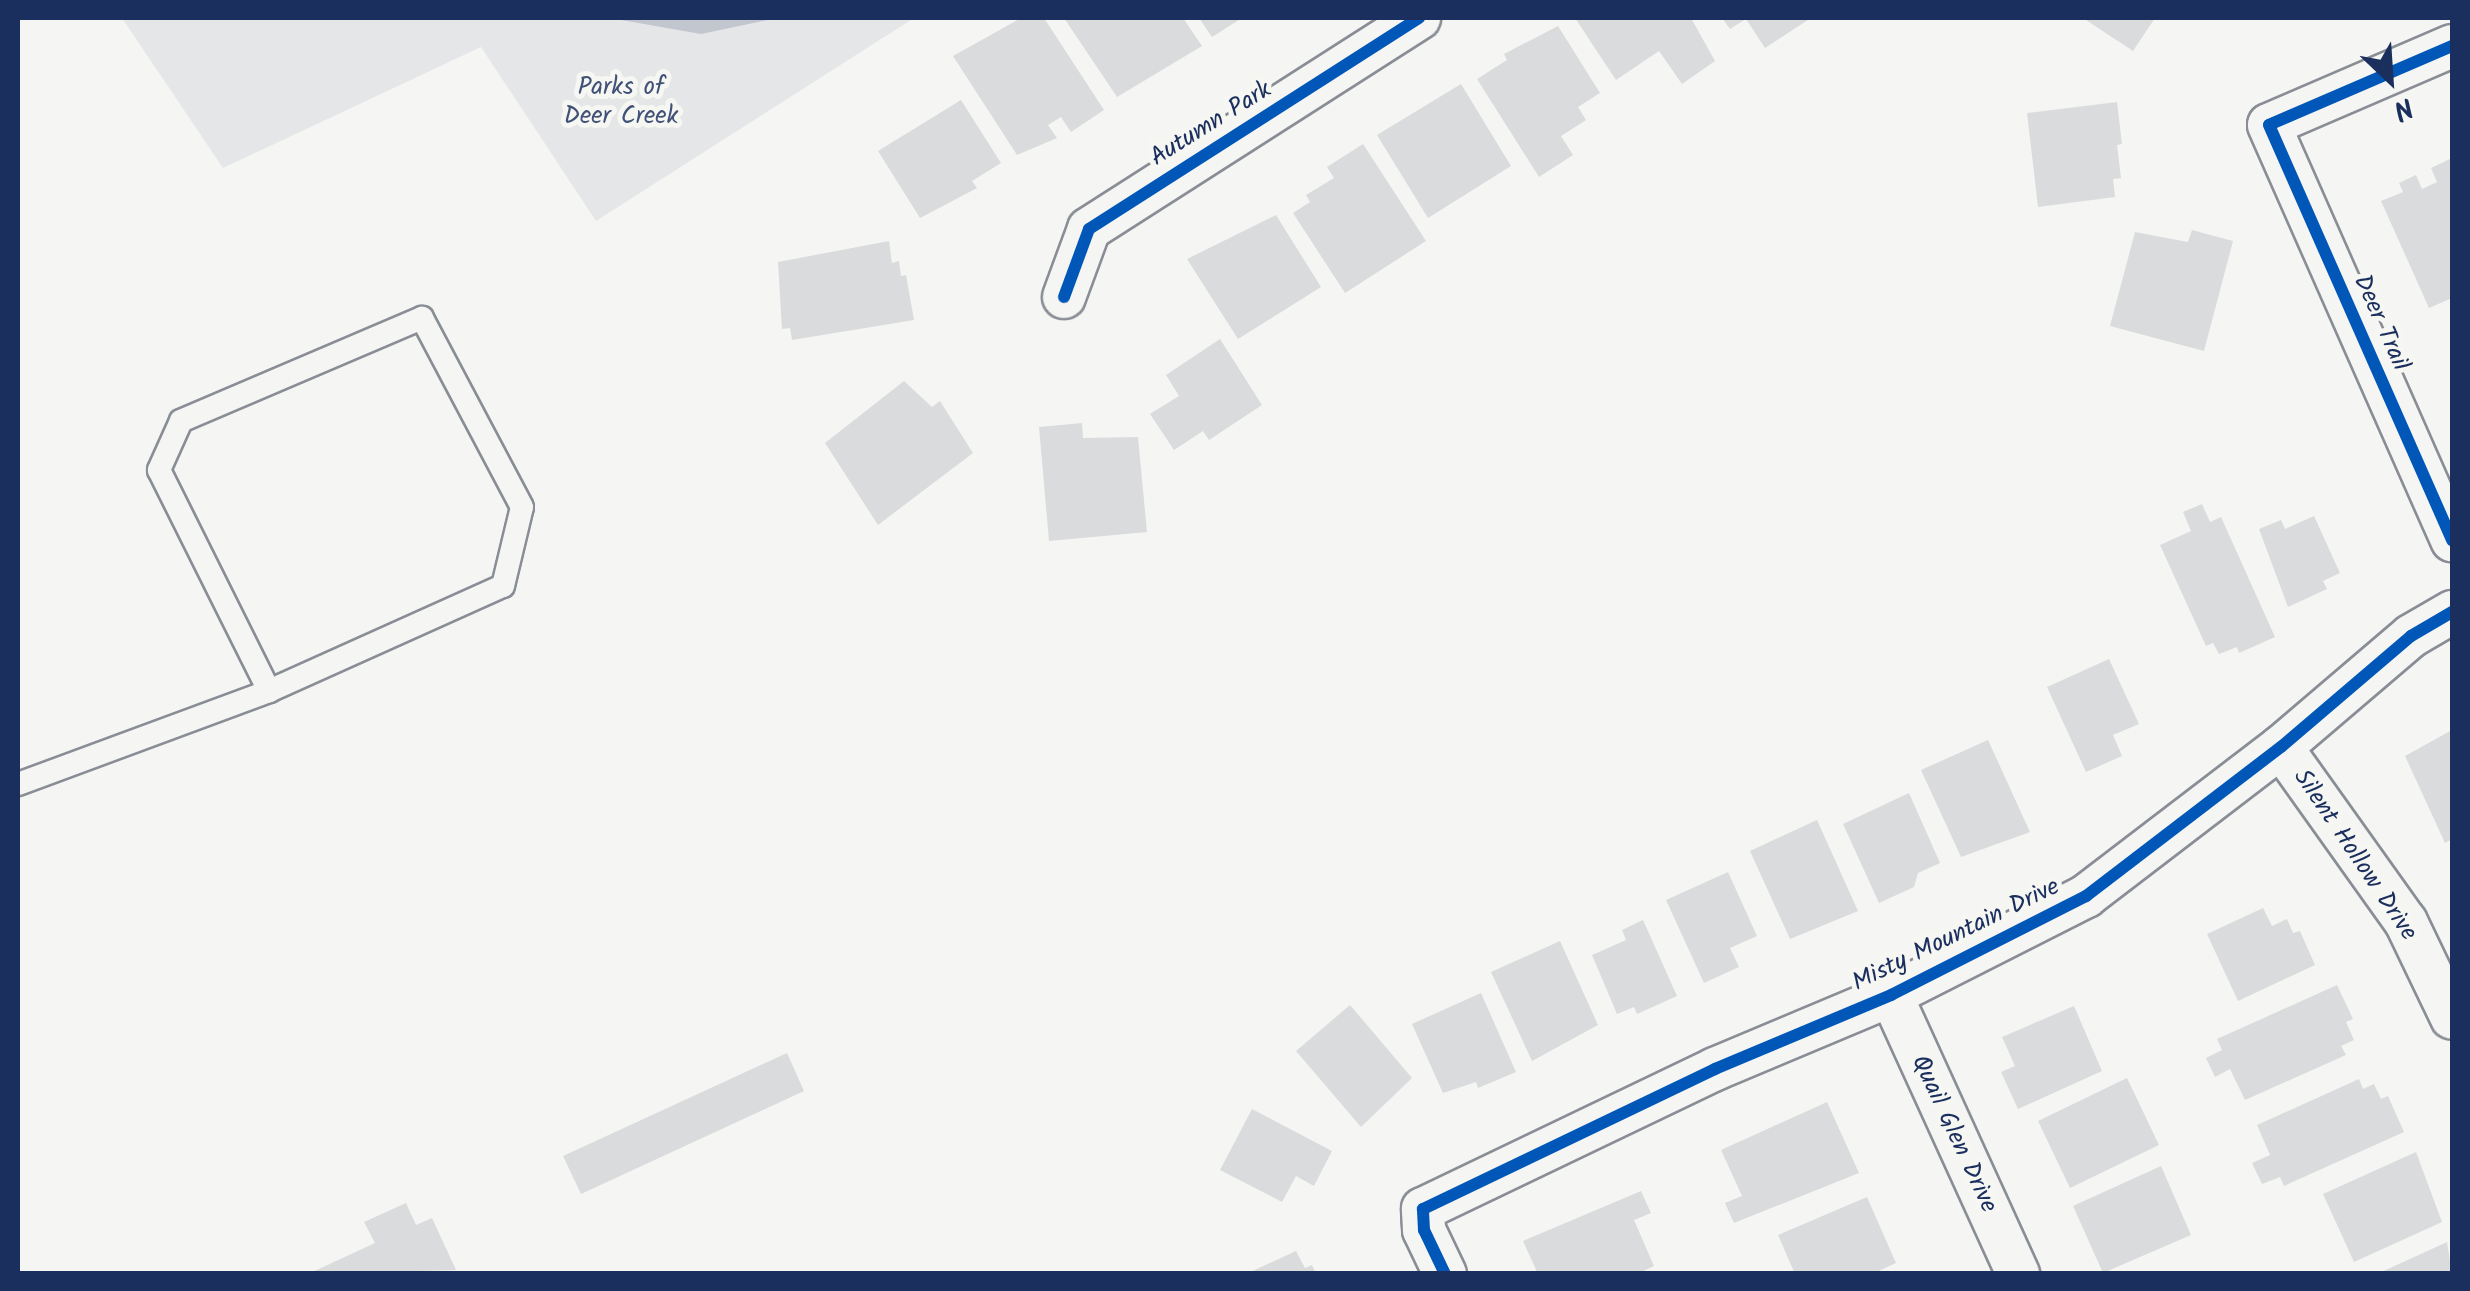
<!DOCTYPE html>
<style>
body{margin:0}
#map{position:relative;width:2470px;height:1291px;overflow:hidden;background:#f5f5f3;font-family:Kalam,sans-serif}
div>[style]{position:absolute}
.green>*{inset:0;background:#e4e6e7}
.water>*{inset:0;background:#c1c6cf}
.building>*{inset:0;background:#dadbdc}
.roads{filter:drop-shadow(2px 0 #898d95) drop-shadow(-2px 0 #898d95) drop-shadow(0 2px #898d95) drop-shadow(0 -2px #898d95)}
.lane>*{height:22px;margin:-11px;padding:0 11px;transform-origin:11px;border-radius:11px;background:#f5f5f3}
.street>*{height:42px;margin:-21px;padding:0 21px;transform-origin:21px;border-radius:21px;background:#f5f5f3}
.cycleway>*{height:12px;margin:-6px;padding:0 6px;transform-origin:6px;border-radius:6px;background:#0057b8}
span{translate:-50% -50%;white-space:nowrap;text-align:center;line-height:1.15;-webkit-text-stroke:10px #f6f6f2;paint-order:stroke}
.park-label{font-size:25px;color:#405177}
.street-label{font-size:25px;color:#1b2f5e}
.frame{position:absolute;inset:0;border:20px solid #1b2f5e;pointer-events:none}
.north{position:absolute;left:2340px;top:30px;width:100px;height:100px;-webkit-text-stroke:8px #f6f6f2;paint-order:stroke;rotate:155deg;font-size:28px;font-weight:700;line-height:40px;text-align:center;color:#1b2f5e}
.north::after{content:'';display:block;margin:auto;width:35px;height:45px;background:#1b2f5e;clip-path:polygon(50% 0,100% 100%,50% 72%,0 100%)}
</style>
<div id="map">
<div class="green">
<div style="clip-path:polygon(122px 18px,914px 18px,596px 221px,481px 47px,223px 168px)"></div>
</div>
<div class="water">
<div style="clip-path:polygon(610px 18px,609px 18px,777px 18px,701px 34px)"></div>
</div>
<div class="building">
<div style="clip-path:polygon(1021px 18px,1044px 18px,1104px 110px,1071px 132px,1061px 117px,1048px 125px,1057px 138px,1017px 155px,953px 56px)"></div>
<div style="clip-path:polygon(1064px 18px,1183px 18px,1202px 46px,1117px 97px)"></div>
<div style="clip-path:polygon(1199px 18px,1242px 18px,1212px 37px)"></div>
<div style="clip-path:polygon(1575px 18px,1691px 18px,1715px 61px,1682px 84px,1659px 51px,1616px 80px)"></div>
<div style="clip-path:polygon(1722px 18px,1811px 18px,1765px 48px,1746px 19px,1730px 29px)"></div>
<div style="clip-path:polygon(2083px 18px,2155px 18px,2133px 51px)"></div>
<div style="clip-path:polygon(1558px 26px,1600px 93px,1578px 107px,1586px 120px,1561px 136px,1573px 155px,1539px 177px,1477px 79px,1507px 60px,1504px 54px)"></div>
<div style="clip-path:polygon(1461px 84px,1511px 166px,1428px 218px,1377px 135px)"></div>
<div style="clip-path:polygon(961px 100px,1001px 163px,972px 181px,977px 188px,920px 218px,878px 151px)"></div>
<div style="clip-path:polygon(2117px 102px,2122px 144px,2117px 145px,2121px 178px,2113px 179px,2115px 197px,2038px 207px,2027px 113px)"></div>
<div style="clip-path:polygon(1363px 144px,1426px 241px,1345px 293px,1293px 213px,1310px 202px,1306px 195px,1334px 178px,1327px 167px)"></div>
<div style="clip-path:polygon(2452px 158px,2452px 298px,2429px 308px,2381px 201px,2403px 192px,2399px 183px,2416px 175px,2422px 189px,2437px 182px,2431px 168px)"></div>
<div style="clip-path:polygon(1276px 215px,1321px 287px,1238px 339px,1187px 259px)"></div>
<div style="clip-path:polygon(2192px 230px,2233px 241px,2204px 351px,2110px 326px,2135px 232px,2188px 242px)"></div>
<div style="clip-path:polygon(889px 241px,892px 263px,899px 261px,901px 276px,906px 275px,914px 320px,792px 340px,790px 328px,782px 329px,778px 262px)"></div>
<div style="clip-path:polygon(1220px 339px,1262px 405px,1209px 440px,1203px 431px,1174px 450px,1150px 414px,1179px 396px,1166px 375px)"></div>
<div style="clip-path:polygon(904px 381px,932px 407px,940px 401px,973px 453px,878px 525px,825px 443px)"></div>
<div style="clip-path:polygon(1082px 423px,1083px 438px,1138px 437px,1147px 532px,1049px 541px,1039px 427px)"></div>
<div style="clip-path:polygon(2202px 504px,2210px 522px,2221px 517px,2275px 637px,2239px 653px,2237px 647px,2219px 654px,2213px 643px,2206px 646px,2160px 545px,2191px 531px,2183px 512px)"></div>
<div style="clip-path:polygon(2314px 516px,2340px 573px,2323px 581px,2327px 589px,2288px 607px,2259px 529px,2281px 520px,2285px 529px)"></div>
<div style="clip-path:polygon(2109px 659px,2139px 724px,2113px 735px,2122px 756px,2086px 772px,2047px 687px)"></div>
<div style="clip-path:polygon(2452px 730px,2452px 839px,2445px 843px,2405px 756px)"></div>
<div style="clip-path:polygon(1988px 740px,2030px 832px,1961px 857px,1921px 770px)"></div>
<div style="clip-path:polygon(1909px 793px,1940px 863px,1918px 873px,1914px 887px,1879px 903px,1843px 824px)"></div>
<div style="clip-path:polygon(1817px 820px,1858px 911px,1790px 939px,1750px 851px)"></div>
<div style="clip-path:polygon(1728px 872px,1757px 936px,1730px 948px,1739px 967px,1704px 983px,1666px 900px)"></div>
<div style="clip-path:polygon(2263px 908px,2272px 926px,2287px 919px,2293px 933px,2300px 931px,2315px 965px,2238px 1001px,2207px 934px)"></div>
<div style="clip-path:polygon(1643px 920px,1677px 996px,1637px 1014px,1634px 1007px,1617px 1014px,1592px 955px,1626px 940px,1622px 930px)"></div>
<div style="clip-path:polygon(1560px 941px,1598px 1025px,1532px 1061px,1491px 972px)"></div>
<div style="clip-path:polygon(2337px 985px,2353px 1019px,2346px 1022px,2354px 1040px,2341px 1046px,2346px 1055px,2245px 1100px,2230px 1069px,2215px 1077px,2206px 1058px,2222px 1050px,2217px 1039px)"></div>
<div style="clip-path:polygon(1481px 993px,1516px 1072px,1478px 1088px,1476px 1082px,1443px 1093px,1412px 1024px)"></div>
<div style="clip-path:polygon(1350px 1005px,1412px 1078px,1361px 1127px,1296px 1051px)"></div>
<div style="clip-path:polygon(2074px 1006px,2102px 1071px,2018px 1109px,2001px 1072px,2015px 1066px,2002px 1037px)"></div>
<div style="clip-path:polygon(787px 1053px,804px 1091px,581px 1194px,563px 1156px)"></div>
<div style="clip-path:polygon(2127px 1078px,2159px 1145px,2070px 1188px,2038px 1121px)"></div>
<div style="clip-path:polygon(2359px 1079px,2363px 1089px,2374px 1084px,2381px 1099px,2388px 1096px,2404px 1132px,2284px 1186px,2280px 1177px,2262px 1184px,2252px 1163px,2270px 1155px,2257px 1125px)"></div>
<div style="clip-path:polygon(1827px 1102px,1859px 1173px,1734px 1223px,1725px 1203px,1742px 1196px,1721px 1150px)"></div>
<div style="clip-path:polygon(1252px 1109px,1332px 1151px,1314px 1186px,1296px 1176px,1282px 1202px,1220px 1170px)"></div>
<div style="clip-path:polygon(2416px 1152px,2442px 1222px,2354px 1262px,2323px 1194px)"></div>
<div style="clip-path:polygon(2161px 1166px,2191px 1235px,2103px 1273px,2073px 1206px)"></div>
<div style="clip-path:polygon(1641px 1191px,1651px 1213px,1634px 1220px,1654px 1266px,1637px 1274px,1538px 1274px,1523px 1241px)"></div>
<div style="clip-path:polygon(1867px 1197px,1896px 1263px,1872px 1274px,1795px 1274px,1778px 1235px)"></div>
<div style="clip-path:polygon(406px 1203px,416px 1225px,432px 1218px,456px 1270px,308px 1274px,375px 1243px,364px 1222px)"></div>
<div style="clip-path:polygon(2447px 1242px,2452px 1274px,2377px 1274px)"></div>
<div style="clip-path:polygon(1296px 1251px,1305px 1268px,1312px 1265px,1316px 1274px,1246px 1274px)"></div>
</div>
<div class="roads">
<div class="lane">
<div style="left:18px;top:784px;width:268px;rotate:-20.3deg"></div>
<div style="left:269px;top:691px;width:256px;rotate:-24.2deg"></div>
<div style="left:503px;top:586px;width:81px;rotate:-76.5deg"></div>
<div style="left:522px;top:507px;width:214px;rotate:-117.9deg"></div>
<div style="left:422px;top:318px;width:262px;rotate:156.9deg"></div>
<div style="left:181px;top:421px;width:54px;rotate:114.2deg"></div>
<div style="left:159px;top:470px;width:247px;rotate:63.5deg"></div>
</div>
<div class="street">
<div style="left:2452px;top:46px;width:199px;rotate:156.7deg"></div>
<div style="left:2269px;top:125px;width:454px;rotate:66.2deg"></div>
<div style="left:1064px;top:297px;width:72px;rotate:-69.8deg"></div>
<div style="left:1089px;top:229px;width:392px;rotate:-32.6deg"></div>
<div style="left:2281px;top:747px;width:215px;rotate:54.5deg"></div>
<div style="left:2406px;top:922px;width:106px;rotate:64.4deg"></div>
<div style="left:1891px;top:995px;width:307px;rotate:65.5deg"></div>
<div style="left:1445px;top:1274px;width:49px;rotate:-115.5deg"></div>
<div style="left:1424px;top:1230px;width:21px;rotate:-93deg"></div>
<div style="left:1423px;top:1209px;width:324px;rotate:-25.6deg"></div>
<div style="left:1715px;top:1069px;width:191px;rotate:-22.8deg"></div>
<div style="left:1891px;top:995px;width:219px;rotate:-26.9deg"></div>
<div style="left:2086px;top:896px;width:245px;rotate:-37.4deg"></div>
<div style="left:2281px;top:747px;width:171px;rotate:-40.5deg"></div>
<div style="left:2411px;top:636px;width:48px;rotate:-30.3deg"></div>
</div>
</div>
<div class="cycleway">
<div style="left:2452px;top:46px;width:199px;rotate:156.7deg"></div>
<div style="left:2269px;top:125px;width:454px;rotate:66.2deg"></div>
<div style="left:1064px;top:297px;width:72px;rotate:-69.8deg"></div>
<div style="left:1089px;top:229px;width:392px;rotate:-32.6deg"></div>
<div style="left:1445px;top:1274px;width:49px;rotate:-115.5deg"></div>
<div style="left:1424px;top:1230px;width:21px;rotate:-93deg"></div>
<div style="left:1423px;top:1209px;width:324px;rotate:-25.6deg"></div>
<div style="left:1715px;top:1069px;width:191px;rotate:-22.8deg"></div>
<div style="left:1891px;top:995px;width:219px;rotate:-26.9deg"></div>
<div style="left:2086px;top:896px;width:245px;rotate:-37.4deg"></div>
<div style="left:2281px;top:747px;width:171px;rotate:-40.5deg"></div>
<div style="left:2411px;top:636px;width:48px;rotate:-30.3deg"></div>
</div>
<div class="park-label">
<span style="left:621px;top:102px">Parks of<br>Deer Creek</span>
</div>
<div class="street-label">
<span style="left:1211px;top:124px;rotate:-32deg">Autumn Park</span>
<span style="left:2381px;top:323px;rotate:66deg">Deer Trail</span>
<span style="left:2355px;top:855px;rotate:56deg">Silent Hollow Drive</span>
<span style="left:1956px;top:935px;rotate:-26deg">Misty Mountain Drive</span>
<span style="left:1954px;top:1134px;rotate:65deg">Quail Glen Drive</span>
</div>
<div class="frame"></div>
<div class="north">N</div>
</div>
